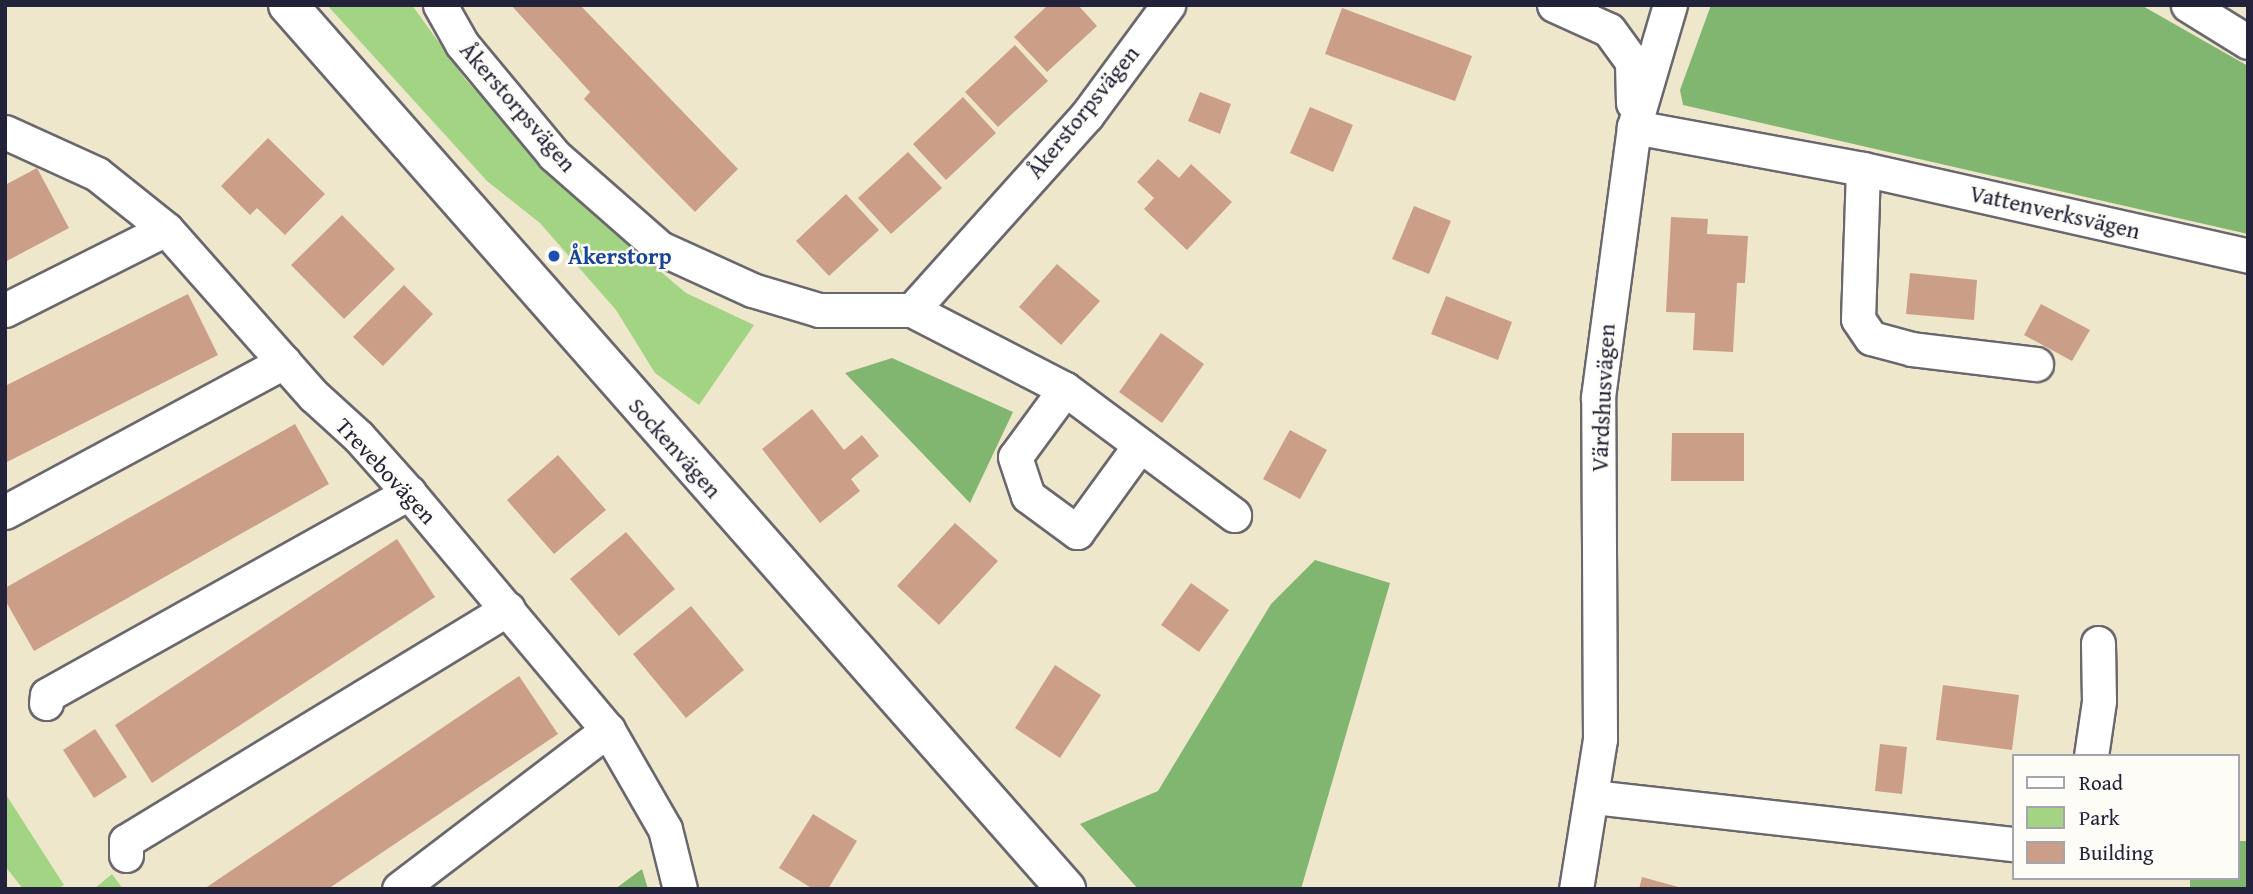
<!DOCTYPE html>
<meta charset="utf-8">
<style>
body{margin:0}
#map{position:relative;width:2253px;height:894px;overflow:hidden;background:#efe7cc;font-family:"Gentium Book Plus",serif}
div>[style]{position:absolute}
.green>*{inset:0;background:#a2d483}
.forest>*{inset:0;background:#81b671}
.building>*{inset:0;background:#cb9f87}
.roads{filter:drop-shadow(2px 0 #6a676e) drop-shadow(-2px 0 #6a676e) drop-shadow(0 2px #6a676e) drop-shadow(0 -2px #6a676e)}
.street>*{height:33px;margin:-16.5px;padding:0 16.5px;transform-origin:16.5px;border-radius:16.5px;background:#fff}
.secondary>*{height:38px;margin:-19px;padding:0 19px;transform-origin:19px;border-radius:19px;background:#fff}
.dots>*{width:19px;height:19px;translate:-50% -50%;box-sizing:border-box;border:4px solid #fdfcf7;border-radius:50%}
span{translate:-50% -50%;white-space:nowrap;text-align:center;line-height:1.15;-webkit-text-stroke:5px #fdfcf7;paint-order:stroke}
.street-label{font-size:23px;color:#22223b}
.transit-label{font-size:23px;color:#164399;font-weight:700}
.left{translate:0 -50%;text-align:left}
.frame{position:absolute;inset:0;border:7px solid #22223b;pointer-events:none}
.legend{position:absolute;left:2012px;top:754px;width:228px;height:126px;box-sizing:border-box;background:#fdfcf7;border:2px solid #a5a5ac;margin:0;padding:9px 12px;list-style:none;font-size:21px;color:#22223b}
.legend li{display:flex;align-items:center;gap:14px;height:35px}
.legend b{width:35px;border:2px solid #a5a5ac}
</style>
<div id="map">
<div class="green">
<div style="clip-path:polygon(327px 5px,412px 5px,465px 79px,585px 208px,686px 293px,754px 325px,699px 405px,655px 373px,616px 310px,540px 223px,487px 181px)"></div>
<div style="clip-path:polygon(5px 793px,64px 885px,58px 889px,23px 889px,5px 866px)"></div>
<div style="clip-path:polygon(112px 874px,123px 889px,94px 889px)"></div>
</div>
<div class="forest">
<div style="clip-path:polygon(1711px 5px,2141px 5px,2248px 66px,2248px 234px,1683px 105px,1680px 90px)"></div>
<div style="clip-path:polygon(892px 358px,1013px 412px,970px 503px,845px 373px)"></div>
<div style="clip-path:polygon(1315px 560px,1390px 583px,1301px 889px,1138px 889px,1080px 824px,1158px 791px,1271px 604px)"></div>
<div style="clip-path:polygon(2237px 841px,2248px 841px,2248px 889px,2190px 887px,2190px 878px,2237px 878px)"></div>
<div style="clip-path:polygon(642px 869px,648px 889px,615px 889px)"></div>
</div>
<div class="building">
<div style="clip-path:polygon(511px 5px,580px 5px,738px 169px,695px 212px,584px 99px,590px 92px)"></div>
<div style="clip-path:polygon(1048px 5px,1078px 5px,1097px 26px,1047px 72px,1014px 37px)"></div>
<div style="clip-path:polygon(1342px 8px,1472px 56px,1455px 101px,1325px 54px)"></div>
<div style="clip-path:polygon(1015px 45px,1048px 81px,998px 127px,965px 92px)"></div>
<div style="clip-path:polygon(1200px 92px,1231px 104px,1220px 134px,1188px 121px)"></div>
<div style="clip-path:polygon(963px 97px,996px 133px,946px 180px,913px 144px)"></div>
<div style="clip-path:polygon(1310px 107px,1353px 125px,1333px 172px,1290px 153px)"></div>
<div style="clip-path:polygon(268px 138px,325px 194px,285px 235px,257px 208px,250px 215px,221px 186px)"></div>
<div style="clip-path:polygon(908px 152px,942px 188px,891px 234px,858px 198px)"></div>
<div style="clip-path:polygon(1158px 159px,1179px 178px,1191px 164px,1232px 202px,1187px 250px,1144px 209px,1154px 198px,1137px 182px)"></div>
<div style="clip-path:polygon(37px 168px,69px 228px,5px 262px,5px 185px)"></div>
<div style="clip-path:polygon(846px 194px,879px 230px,829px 276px,796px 241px)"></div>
<div style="clip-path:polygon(1414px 206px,1451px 221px,1429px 274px,1392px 259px)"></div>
<div style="clip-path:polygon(342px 215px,395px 269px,344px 319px,291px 265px)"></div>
<div style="clip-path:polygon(1671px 217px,1708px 219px,1707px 234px,1748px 236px,1745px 283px,1737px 283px,1733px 352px,1693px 350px,1695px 313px,1666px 312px)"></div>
<div style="clip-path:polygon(1057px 264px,1100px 301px,1061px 345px,1019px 307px)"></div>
<div style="clip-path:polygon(1910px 273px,1977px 280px,1974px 320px,1906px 314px)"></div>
<div style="clip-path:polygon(404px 285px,433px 314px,383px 366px,353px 337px)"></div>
<div style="clip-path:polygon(188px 294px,218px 355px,5px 463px,5px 386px)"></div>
<div style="clip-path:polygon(1446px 296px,1512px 322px,1498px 360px,1431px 334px)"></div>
<div style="clip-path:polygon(2041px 304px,2090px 330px,2072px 361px,2024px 335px)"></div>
<div style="clip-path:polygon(1161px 333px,1204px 364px,1162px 423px,1119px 392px)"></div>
<div style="clip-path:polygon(812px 409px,844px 450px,862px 435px,879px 456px,851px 479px,860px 491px,820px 523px,762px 449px)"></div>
<div style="clip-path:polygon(295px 424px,329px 484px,34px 651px,5px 600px,5px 588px)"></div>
<div style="clip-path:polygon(1290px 430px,1327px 450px,1300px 499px,1263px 479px)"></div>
<div style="clip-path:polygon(1672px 433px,1744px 433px,1744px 481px,1671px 481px)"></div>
<div style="clip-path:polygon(558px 455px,606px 510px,554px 554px,507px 500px)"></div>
<div style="clip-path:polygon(955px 523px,998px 561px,939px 625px,897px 586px)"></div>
<div style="clip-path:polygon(626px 532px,675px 589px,619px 636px,570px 579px)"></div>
<div style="clip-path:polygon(397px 539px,435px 597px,152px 783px,115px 725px)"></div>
<div style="clip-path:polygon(1191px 583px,1229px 610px,1199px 652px,1161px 625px)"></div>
<div style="clip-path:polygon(691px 606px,744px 670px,686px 718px,633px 654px)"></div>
<div style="clip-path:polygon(1055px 665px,1101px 695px,1060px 758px,1015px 728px)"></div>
<div style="clip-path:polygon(519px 676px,558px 734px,328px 889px,204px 889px)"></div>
<div style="clip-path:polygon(1943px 685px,2019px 695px,2012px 750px,1936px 740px)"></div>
<div style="clip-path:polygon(95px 729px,127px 777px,94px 798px,63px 750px)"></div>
<div style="clip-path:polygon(1880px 744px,1907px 747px,1902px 794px,1875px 791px)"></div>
<div style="clip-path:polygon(813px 814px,857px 841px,828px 889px,813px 889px,779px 868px)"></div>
<div style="clip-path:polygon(1642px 877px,1682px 888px,1682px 889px,1639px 889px)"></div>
</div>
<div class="roads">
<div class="street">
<div style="left:440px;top:5px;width:45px;rotate:60.6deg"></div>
<div style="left:462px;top:44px;width:144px;rotate:50.3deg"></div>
<div style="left:554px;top:155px;width:141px;rotate:41.3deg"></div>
<div style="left:660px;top:248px;width:101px;rotate:24.5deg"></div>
<div style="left:752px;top:290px;width:70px;rotate:16.6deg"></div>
<div style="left:819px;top:310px;width:93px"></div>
<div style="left:912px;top:310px;width:262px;rotate:-48.1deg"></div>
<div style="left:1087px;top:115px;width:137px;rotate:-53.6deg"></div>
<div style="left:1554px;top:5px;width:60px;rotate:24.4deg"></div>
<div style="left:1609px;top:30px;width:39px;rotate:54deg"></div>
<div style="left:1632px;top:62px;width:41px;rotate:88.6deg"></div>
<div style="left:2188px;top:5px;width:70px;rotate:31.7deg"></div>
<div style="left:1634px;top:127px;width:233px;rotate:10.4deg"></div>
<div style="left:1863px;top:169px;width:395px;rotate:12.7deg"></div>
<div style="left:5px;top:132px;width:101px;rotate:24.5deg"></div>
<div style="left:97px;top:174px;width:88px;rotate:38.6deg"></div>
<div style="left:166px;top:229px;width:223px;rotate:48.5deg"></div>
<div style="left:314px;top:396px;width:59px;rotate:42.3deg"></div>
<div style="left:358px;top:436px;width:76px;rotate:48.2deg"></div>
<div style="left:409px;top:493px;width:309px;rotate:50deg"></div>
<div style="left:608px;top:730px;width:114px;rotate:60.1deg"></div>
<div style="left:665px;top:829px;width:62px;rotate:76deg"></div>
<div style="left:1863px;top:169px;width:150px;rotate:91.9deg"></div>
<div style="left:1858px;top:319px;width:23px;rotate:56deg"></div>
<div style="left:1871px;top:338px;width:42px;rotate:15deg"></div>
<div style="left:1912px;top:349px;width:125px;rotate:6.9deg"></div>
<div style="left:5px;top:310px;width:180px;rotate:-26.7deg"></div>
<div style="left:912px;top:310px;width:172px;rotate:27.3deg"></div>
<div style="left:1065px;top:389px;width:211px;rotate:36.7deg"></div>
<div style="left:1065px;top:389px;width:84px;rotate:126.3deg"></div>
<div style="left:1015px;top:457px;width:41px;rotate:71.6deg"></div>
<div style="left:1028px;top:496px;width:61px;rotate:36.3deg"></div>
<div style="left:1077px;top:532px;width:107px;rotate:-54.1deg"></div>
<div style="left:5px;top:512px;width:317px;rotate:-28.3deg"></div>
<div style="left:46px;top:703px;width:8px;rotate:-83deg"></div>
<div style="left:47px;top:695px;width:415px;rotate:-29.2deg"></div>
<div style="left:2091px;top:756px;width:56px;rotate:-81.7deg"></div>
<div style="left:2099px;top:701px;width:58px;rotate:-91deg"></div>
<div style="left:1593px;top:797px;width:423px;rotate:6.4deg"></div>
<div style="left:126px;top:855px;width:14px;rotate:-90deg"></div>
<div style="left:126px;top:841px;width:447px;rotate:-31.3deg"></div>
<div style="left:399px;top:889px;width:263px;rotate:-37.3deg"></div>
<div style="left:1576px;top:889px;width:152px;rotate:-80.9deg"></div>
<div style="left:1600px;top:739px;width:342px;rotate:-90.3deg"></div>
<div style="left:1598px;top:397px;width:272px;rotate:-82.4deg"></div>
<div style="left:1634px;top:127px;width:127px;rotate:-73.6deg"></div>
</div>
<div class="secondary">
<div style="left:288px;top:5px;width:1178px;rotate:48.65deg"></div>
</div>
</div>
<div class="dots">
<div style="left:554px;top:256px;background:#1a4fb4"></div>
</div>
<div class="street-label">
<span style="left:518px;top:107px;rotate:49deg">Åkerstorpsvägen</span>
<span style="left:1083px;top:112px;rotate:-51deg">Åkerstorpsvägen</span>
<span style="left:2055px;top:212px;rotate:13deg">Vattenverksvägen</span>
<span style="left:1603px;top:398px;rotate:-87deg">Värdshusvägen</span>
<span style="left:675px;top:448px;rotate:48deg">Sockenvägen</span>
<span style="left:386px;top:471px;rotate:47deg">Trevebovägen</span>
</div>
<div class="transit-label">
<span class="left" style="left:568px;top:256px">Åkerstorp</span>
</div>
<div class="frame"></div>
<ul class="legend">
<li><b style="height:9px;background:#fff"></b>Road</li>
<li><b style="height:19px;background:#a2d483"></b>Park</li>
<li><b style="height:19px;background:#cb9f87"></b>Building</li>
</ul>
</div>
